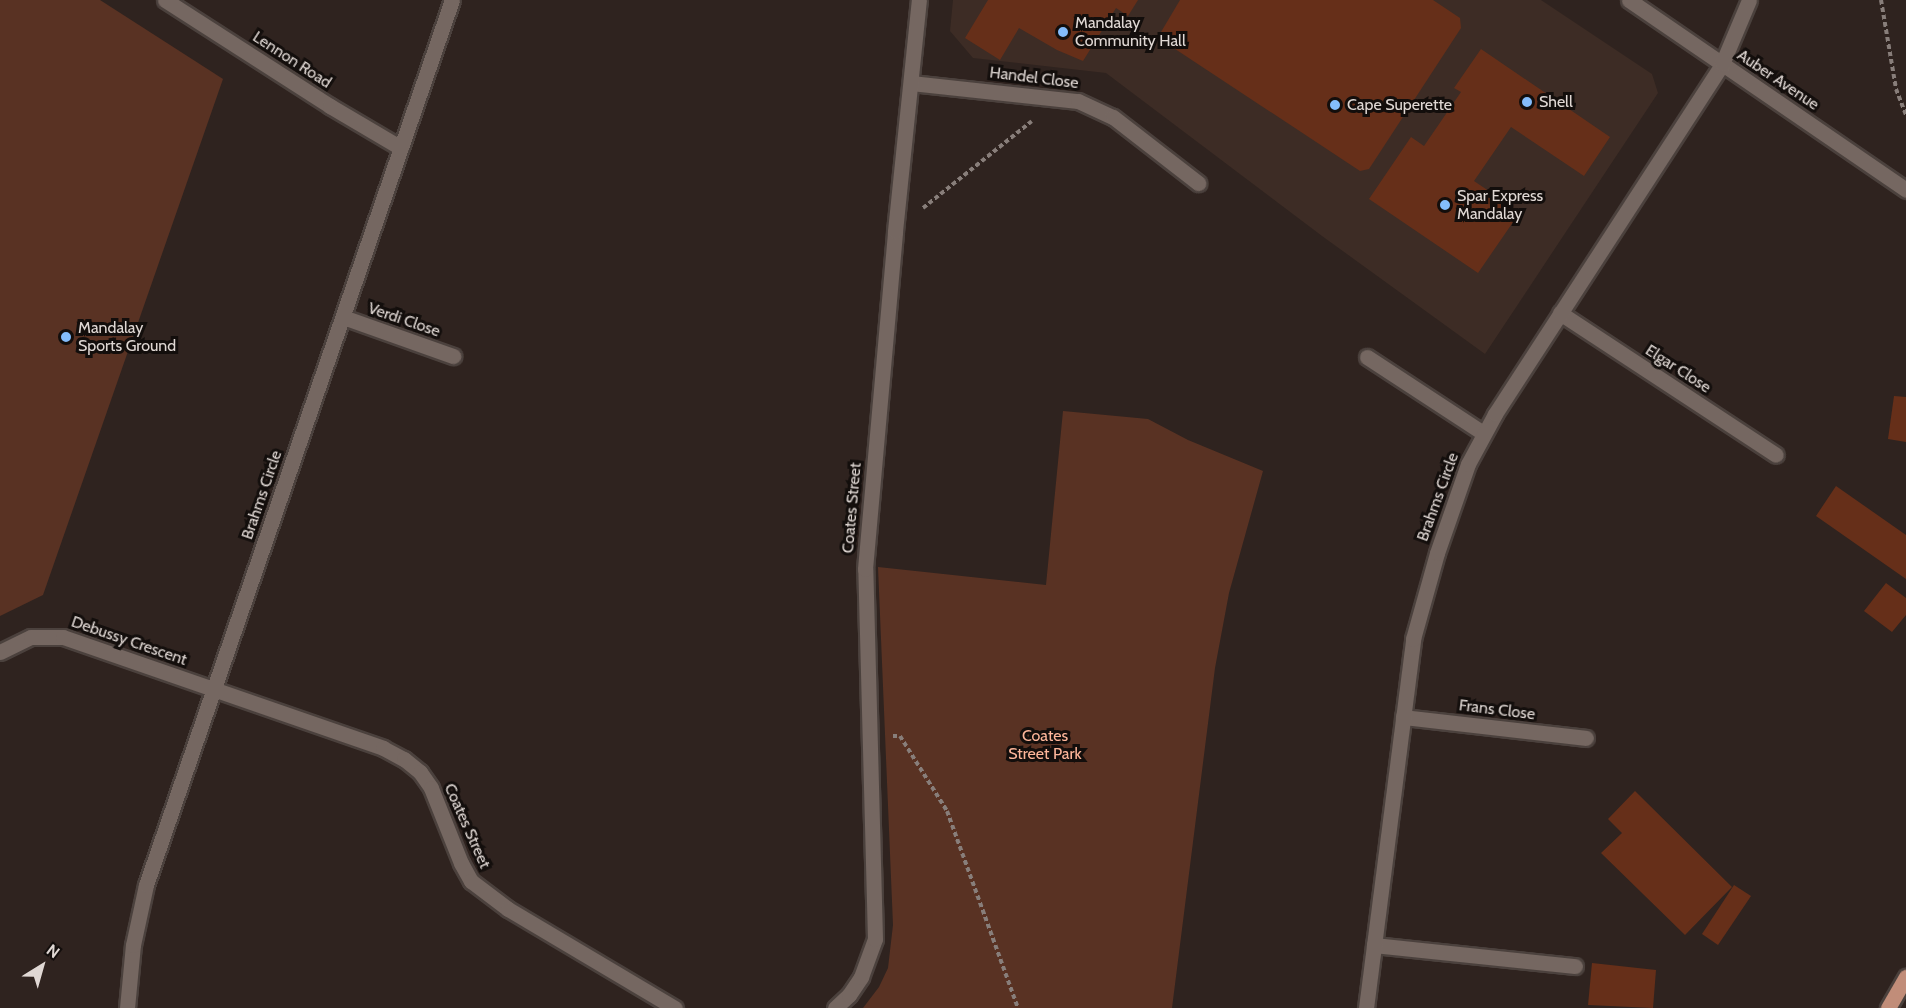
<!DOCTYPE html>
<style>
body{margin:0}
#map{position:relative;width:1906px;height:1008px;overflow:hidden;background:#2f231f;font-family:Cabin,sans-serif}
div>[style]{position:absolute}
.built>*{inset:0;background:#3d2c25}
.green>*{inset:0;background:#593223}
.building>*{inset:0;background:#662f19}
.path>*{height:4px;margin-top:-2px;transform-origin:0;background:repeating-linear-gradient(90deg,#887e7a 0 4.5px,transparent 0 7.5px)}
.roads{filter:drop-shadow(2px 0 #4b413d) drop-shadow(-2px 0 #4b413d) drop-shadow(0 2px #4b413d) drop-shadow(0 -2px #4b413d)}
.lane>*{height:15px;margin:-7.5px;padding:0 7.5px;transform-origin:7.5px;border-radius:7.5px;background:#756761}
.street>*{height:15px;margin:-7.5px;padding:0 7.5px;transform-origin:7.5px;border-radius:7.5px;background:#756761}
.primary>*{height:15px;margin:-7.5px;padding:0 7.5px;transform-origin:7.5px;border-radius:7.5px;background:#c18d79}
.dots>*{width:16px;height:16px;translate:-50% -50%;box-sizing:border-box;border:3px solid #130e0c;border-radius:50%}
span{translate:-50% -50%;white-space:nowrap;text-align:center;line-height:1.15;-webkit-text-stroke:6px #130e0c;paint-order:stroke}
.poi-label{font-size:16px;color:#e0d8d4}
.left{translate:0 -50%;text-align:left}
.street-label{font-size:16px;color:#e0d8d4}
.park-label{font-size:16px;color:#feb69a}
.north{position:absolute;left:12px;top:936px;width:60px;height:60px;-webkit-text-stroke:4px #130e0c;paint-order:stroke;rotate:37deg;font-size:16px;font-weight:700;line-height:24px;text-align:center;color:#e0d8d4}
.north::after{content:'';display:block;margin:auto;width:21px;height:27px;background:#e0d8d4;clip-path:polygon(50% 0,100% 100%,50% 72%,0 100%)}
</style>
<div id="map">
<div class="built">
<div style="clip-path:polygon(953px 0,1541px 0,1652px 74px,1658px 93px,1485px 354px,1322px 236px,1106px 73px,973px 58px,950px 31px)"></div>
</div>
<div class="green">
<div style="clip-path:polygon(0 0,100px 0,223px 79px,43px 595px,0 616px)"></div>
<div style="clip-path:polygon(1063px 411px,1148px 419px,1188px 440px,1263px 471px,1229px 593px,1215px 668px,1172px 1008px,863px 1008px,879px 987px,888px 968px,893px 925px,878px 567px,1046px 585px)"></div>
</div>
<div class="building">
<div style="clip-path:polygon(988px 0,1138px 0,1128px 16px,1116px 8px,1083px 61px,1057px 50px,1019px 28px,1000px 60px,965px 38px)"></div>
<div style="clip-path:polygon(1180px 0,1433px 0,1460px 18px,1461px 28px,1369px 169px,1360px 171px,1163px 41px,1161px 32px)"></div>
<div style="clip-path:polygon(1481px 49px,1610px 137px,1584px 176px,1511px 127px,1474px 181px,1520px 212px,1478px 273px,1369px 199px,1411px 137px,1424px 146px,1461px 92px,1454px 88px)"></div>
<div style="clip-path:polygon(1894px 396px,1906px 397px,1906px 442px,1888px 439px)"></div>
<div style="clip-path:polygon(1836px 486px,1906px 535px,1906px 579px,1816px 516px)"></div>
<div style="clip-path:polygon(1886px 583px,1906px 598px,1906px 615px,1892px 632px,1864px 611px)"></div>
<div style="clip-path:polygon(1635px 791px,1732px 887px,1685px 935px,1601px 853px,1622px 833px,1608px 819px)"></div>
<div style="clip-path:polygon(1734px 885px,1751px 896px,1718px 945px,1702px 934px)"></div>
<div style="clip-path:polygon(1592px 963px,1656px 970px,1653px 1008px,1588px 1005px)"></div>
</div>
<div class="path">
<div style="left:1881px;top:0;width:90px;rotate:80.4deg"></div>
<div style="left:1896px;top:89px;width:28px;rotate:69deg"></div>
<div style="left:923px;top:208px;width:139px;rotate:-38.6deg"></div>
<div style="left:893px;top:736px;width:7px"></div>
<div style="left:900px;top:736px;width:89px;rotate:57.9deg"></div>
<div style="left:947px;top:811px;width:209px;rotate:70.2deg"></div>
</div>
<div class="roads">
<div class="lane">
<div style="left:1367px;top:357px;width:139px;rotate:33.2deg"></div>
<div style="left:1374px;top:945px;width:202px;rotate:6deg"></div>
</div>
<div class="street">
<div style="left:165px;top:0;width:196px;rotate:32.7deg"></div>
<div style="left:330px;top:106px;width:82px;rotate:30.6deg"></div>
<div style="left:1629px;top:0;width:336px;rotate:34.4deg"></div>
<div style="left:911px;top:83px;width:168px;rotate:6.2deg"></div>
<div style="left:1078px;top:101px;width:38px;rotate:25deg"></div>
<div style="left:1113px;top:117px;width:108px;rotate:37.8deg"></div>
<div style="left:1560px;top:313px;width:258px;rotate:33.3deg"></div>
<div style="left:343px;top:317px;width:117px;rotate:19.5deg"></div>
<div style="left:0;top:652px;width:34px;rotate:-26deg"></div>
<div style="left:31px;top:637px;width:32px"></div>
<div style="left:63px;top:637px;width:339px;rotate:19.1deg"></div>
<div style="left:383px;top:748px;width:24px;rotate:28deg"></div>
<div style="left:404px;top:759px;width:21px;rotate:39deg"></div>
<div style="left:420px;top:772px;width:19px;rotate:55deg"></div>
<div style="left:431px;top:788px;width:81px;rotate:68.2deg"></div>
<div style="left:461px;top:863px;width:21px;rotate:61deg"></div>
<div style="left:471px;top:881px;width:46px;rotate:37.1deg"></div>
<div style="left:508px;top:909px;width:194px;rotate:30.7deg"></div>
<div style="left:1403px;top:717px;width:184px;rotate:6.5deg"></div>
<div style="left:127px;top:1008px;width:63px;rotate:-84.6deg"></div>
<div style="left:133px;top:945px;width:61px;rotate:-77.8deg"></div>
<div style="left:146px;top:885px;width:936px;rotate:-70.93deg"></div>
<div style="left:835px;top:1008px;width:19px;rotate:-43deg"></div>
<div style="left:849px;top:995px;width:22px;rotate:-56deg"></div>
<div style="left:861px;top:977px;width:40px;rotate:-69.8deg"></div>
<div style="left:875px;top:939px;width:370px;rotate:-91.5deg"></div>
<div style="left:865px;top:569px;width:339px;rotate:-84.9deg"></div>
<div style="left:895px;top:231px;width:232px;rotate:-84.1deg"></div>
<div style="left:1366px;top:1008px;width:372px;rotate:-82.7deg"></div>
<div style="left:1413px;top:639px;width:89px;rotate:-74.4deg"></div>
<div style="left:1437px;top:553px;width:94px;rotate:-70.8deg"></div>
<div style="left:1468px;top:464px;width:57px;rotate:-61.6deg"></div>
<div style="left:1495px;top:414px;width:417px;rotate:-57deg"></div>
<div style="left:1722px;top:64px;width:69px;rotate:-67.1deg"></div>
</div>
<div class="primary">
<div style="left:1888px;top:1008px;width:36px;rotate:-60deg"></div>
</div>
</div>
<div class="dots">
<div style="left:1063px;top:32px;background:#84bcfb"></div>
<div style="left:1527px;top:102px;background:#84bcfb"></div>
<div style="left:1335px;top:105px;background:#84bcfb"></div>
<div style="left:1445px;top:205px;background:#84bcfb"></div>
<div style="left:66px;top:337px;background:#84bcfb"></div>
</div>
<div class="poi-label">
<span class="left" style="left:1075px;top:32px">Mandalay<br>Community Hall</span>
<span class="left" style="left:1539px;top:102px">Shell</span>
<span class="left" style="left:1347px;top:105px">Cape Superette</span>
<span class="left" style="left:1457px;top:205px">Spar Express<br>Mandalay</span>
<span class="left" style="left:78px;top:337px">Mandalay<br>Sports Ground</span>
</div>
<div class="street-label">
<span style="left:292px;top:60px;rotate:33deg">Lennon Road</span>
<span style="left:1034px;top:78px;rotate:7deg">Handel Close</span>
<span style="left:1778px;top:80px;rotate:34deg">Auber Avenue</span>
<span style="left:404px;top:320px;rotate:19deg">Verdi Close</span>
<span style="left:1678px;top:369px;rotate:33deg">Elgar Close</span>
<span style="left:262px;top:495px;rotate:-71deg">Brahms Circle</span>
<span style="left:1438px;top:497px;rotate:-70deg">Brahms Circle</span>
<span style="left:852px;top:508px;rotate:-85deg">Coates Street</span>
<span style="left:129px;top:641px;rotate:19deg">Debussy Crescent</span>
<span style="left:1497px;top:710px;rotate:7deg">Frans Close</span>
<span style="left:467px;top:826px;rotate:66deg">Coates Street</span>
</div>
<div class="park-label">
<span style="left:1045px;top:745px">Coates<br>Street Park</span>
</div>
<div class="north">N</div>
</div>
